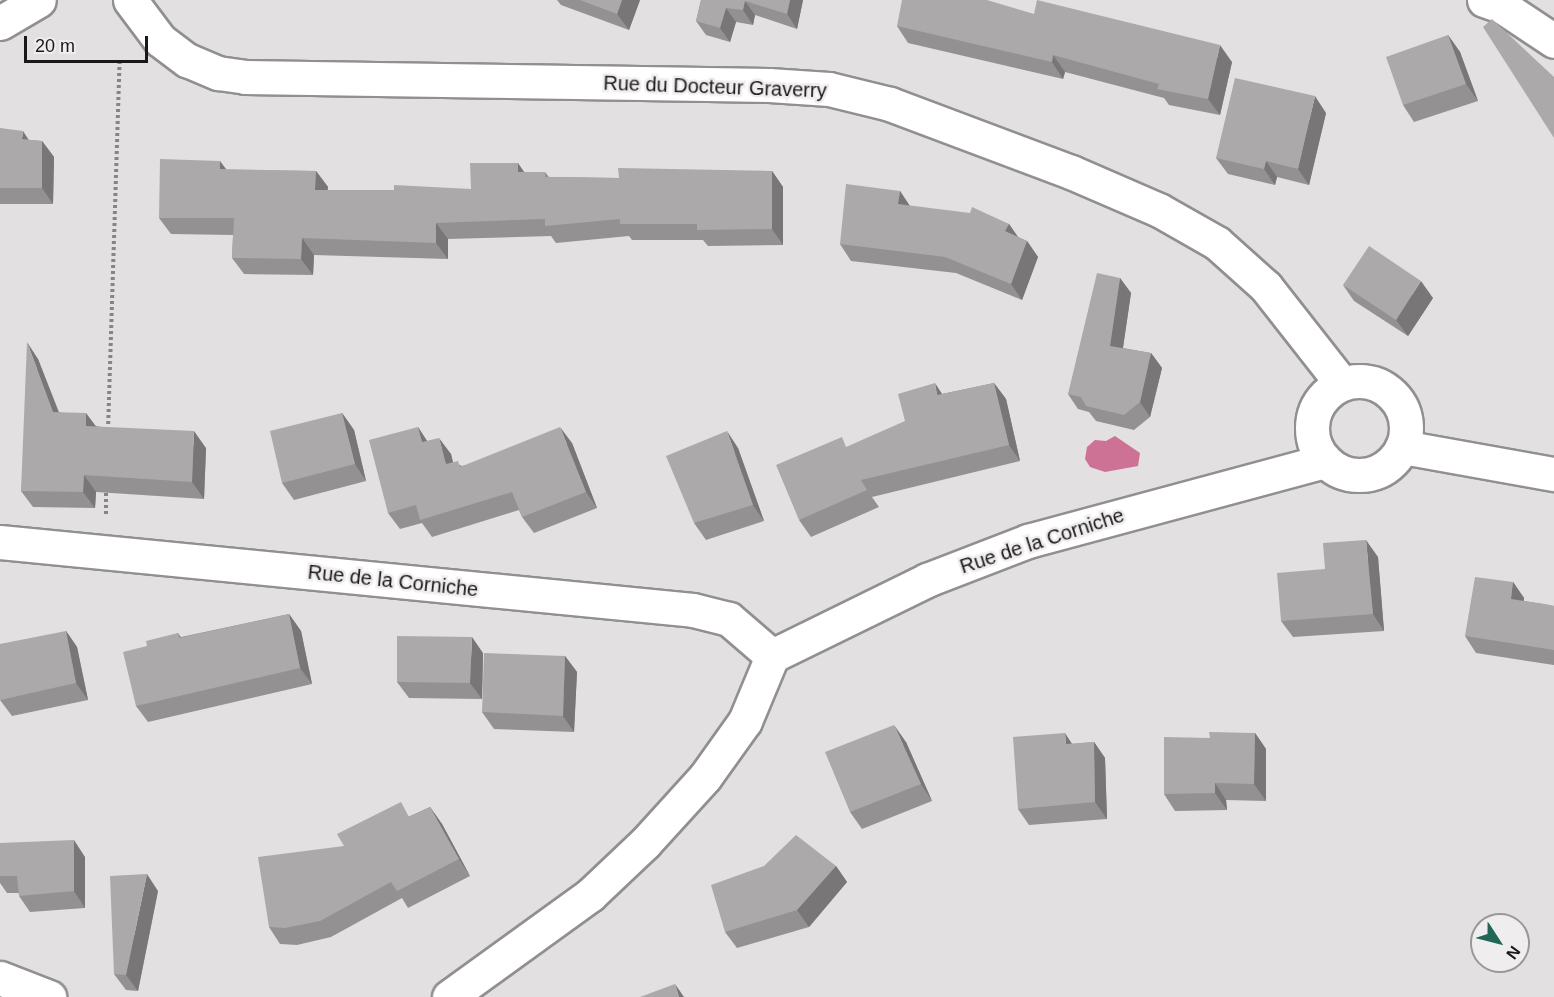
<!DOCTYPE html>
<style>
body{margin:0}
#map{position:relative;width:1554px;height:997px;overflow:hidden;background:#e3e0e1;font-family:Helvetica,sans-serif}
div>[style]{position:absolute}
.water>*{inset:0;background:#cd7195}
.path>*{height:4px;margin-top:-2px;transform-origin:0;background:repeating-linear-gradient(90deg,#868485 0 3px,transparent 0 6px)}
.roads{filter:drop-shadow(2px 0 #928f90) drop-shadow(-2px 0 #928f90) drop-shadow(0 2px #928f90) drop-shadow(0 -2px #928f90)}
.minor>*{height:33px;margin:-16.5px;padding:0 16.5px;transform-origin:16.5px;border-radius:16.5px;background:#fff}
.minor>.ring{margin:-16.5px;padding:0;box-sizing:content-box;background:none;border:33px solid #fff;border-radius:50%}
.wall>*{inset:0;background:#949192}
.shaded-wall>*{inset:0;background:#787677}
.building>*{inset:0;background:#aca9aa}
span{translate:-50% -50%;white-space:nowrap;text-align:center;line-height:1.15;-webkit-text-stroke:5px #f0edee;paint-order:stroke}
.street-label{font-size:20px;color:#1a1819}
.north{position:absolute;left:1470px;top:913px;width:60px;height:60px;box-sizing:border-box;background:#f0edee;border:2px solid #9a9899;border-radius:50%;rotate:126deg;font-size:16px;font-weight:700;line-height:24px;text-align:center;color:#1a1819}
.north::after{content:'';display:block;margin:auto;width:21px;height:27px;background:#226657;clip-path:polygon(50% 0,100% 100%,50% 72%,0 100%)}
.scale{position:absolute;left:24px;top:36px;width:124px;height:27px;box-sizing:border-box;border:3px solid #1a1819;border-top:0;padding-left:8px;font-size:18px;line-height:21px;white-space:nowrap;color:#1a1819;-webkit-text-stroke:4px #f0edee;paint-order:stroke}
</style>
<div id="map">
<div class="water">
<div style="clip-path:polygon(1115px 436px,1140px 453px,1138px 466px,1105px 472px,1090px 467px,1085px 459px,1087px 447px,1095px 440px,1106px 441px)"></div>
</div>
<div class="path">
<div style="left:108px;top:430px;width:372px;rotate:-88.2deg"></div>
<div style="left:106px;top:514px;width:25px;rotate:-90deg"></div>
</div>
<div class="roads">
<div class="minor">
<div style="left:130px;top:0;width:50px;rotate:53.1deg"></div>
<div style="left:160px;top:40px;width:34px;rotate:37deg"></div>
<div style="left:187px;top:60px;width:34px;rotate:23deg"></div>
<div style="left:218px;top:73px;width:27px;rotate:8deg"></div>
<div style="left:245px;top:77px;width:524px;rotate:0.87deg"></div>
<div style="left:769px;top:85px;width:60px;rotate:3.8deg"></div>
<div style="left:829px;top:89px;width:63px;rotate:13.8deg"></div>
<div style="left:890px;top:104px;width:193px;rotate:20.6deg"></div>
<div style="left:1071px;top:172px;width:96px;rotate:23.4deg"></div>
<div style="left:1159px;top:210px;width:67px;rotate:29.6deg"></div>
<div style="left:1217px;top:243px;width:66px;rotate:41.9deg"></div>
<div style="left:1266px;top:287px;width:123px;rotate:51.9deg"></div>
<div style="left:1484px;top:0;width:20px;rotate:20deg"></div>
<div style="left:1503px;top:7px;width:61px;rotate:33.7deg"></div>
<div style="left:0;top:23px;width:45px;rotate:-30.5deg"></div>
<div class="ring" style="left:1312px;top:381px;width:61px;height:61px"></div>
<div style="left:1402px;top:447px;width:154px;rotate:10.1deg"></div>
<div style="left:0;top:542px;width:696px;rotate:5.6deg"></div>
<div style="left:693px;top:610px;width:37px;rotate:14deg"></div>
<div style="left:729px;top:619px;width:57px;rotate:40.7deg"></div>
<div style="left:0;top:978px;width:53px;rotate:21.2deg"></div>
<div style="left:449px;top:997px;width:174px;rotate:-35.9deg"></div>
<div style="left:590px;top:895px;width:76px;rotate:-43.4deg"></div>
<div style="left:645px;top:843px;width:89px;rotate:-47.7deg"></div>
<div style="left:705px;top:777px;width:69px;rotate:-54.5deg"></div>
<div style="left:745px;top:721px;width:70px;rotate:-67.4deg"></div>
<div style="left:772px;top:656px;width:173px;rotate:-26.1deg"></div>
<div style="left:927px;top:580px;width:108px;rotate:-21.1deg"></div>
<div style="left:1028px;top:541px;width:308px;rotate:-15.1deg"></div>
</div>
</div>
<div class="wall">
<div style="clip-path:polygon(557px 0,640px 0,629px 30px,561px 5px)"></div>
<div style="clip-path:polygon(701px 0,803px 0,797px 29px,755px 15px,753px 25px,736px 22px,730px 42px,706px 35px,696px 21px)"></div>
<div style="clip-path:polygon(1034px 14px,1232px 62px,1220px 115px,1169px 105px,1164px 98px,1065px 72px,1063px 79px,908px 43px,897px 26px)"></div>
<div style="clip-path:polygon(1448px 35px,1460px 52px,1478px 101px,1414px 122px,1403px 105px)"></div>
<div style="clip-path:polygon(1326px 113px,1309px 185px,1277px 177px,1275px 185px,1228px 174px,1216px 158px)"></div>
<div style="clip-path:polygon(0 128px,29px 140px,42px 141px,54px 157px,53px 204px,0 204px)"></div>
<div style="clip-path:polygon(226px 170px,316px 171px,328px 187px,327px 190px,394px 190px,471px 189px,524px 172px,545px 172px,549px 177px,619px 178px,772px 171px,783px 187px,783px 245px,708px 246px,703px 240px,632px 240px,629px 236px,556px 243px,551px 236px,448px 239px,448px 259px,314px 255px,313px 275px,244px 274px,232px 258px,233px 235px,171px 234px,159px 218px)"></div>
<div style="clip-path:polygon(900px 191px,910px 206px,1009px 224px,1018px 237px,1027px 241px,1038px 257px,1022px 300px,956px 273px,851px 261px,840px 244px)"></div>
<div style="clip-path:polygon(1120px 278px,1131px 293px,1123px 348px,1151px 353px,1162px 368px,1150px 417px,1134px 430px,1096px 421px,1089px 412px,1078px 409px,1068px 394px)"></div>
<div style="clip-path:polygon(1343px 285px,1433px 298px,1408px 336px,1354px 301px)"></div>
<div style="clip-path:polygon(38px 359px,59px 412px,96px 426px,206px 448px,204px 499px,96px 492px,95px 508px,33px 507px,21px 491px)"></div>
<div style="clip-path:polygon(994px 383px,1006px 399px,1020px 461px,872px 497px,879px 507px,811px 537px,799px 520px,905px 421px,942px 394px)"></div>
<div style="clip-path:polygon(342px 413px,354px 430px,366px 481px,294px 500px,282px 483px)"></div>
<div style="clip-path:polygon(418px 427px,427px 441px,451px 454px,453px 462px,462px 466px,572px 443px,597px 508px,534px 533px,522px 517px,519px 510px,432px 537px,422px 523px,400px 529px,388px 513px)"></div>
<div style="clip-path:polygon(738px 448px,764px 521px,706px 540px,694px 523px)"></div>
<div style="clip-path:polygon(1378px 557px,1384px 631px,1293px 637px,1281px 621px)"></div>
<div style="clip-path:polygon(1513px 582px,1524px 598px,1524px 601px,1554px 606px,1554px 665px,1476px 653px,1465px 636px)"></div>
<div style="clip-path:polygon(289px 614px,301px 631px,312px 684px,148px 722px,136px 706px,147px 646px,178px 633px,181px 637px)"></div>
<div style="clip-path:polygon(66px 631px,77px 647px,88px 700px,12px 716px,0 700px)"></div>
<div style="clip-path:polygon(483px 653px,482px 699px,409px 698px,397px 682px)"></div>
<div style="clip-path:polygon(565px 656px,577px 672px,574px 732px,494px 729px,482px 712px)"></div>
<div style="clip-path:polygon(1255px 733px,1266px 749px,1266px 801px,1226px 800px,1227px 810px,1175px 811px,1164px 794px,1210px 738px)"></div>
<div style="clip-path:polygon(906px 742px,932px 801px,862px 829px,850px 812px)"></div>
<div style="clip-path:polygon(1094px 742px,1105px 758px,1107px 819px,1029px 825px,1018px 809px,1072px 744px)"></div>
<div style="clip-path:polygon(430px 807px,442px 824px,470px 876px,408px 908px,402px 898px,331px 937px,297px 945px,280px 944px,269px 927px,344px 846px)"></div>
<div style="clip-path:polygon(0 843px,85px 857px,85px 908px,30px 912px,19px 896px,19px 893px,7px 893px,0 883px)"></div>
<div style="clip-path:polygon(836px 866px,847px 882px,809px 927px,737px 948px,725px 932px)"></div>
<div style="clip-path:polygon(158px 891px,138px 991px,126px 990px,114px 974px)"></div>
</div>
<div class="shaded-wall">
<div style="clip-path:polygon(622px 0,640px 0,629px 30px,617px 14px)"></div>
<div style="clip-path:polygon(790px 0,803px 0,797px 29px,787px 14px)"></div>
<div style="clip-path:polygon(745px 1px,755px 15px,753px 25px,743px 10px)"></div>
<div style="clip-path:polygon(726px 8px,736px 22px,730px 42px,720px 28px)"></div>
<div style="clip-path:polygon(1448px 35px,1460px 52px,1478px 101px,1466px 84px)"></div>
<div style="clip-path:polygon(1220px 45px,1232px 62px,1220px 115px,1208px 99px)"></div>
<div style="clip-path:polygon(1053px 55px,1065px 72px,1063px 79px,1052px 62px)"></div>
<div style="clip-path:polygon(1315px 96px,1326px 113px,1309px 185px,1298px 169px)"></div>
<div style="clip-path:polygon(23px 131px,34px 148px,22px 139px)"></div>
<div style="clip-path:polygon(42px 141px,54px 157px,53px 204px,42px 188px)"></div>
<div style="clip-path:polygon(220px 161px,232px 177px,220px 169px)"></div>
<div style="clip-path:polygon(1266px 161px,1277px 177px,1275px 185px,1264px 169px)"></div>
<div style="clip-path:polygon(518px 163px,529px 179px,518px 172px)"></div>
<div style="clip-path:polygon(316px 171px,328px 187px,326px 207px,315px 190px)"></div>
<div style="clip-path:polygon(772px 171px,783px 187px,783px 245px,772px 229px)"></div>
<div style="clip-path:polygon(900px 191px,911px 208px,898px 204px)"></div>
<div style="clip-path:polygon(436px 223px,448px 239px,448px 259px,436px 243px)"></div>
<div style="clip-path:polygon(1009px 224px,1020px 240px,1005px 231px)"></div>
<div style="clip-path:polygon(302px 238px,314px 255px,313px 275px,301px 259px)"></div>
<div style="clip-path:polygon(1027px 241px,1038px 257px,1022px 300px,1011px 284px)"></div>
<div style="clip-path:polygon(1120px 278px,1131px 293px,1121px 361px,1110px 346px)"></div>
<div style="clip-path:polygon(1421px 281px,1433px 298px,1408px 336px,1396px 320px)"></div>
<div style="clip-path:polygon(27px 342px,38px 359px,65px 429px,53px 412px)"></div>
<div style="clip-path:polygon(1151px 353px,1162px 368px,1150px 417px,1140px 402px)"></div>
<div style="clip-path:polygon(935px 383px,946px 400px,937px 395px)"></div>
<div style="clip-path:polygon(994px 383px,1006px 399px,1020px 461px,1009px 445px)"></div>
<div style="clip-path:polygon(86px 413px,98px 429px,86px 426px)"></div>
<div style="clip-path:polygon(342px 413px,354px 430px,366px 481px,355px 464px)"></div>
<div style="clip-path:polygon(418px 427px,429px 444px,422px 442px)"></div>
<div style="clip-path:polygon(560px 427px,572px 443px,597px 508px,586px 492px)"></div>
<div style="clip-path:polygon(194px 431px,206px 448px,204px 499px,192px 482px)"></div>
<div style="clip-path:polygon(727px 431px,738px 448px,764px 521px,753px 505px)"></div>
<div style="clip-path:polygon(439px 438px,451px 454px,457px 481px,446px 464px)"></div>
<div style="clip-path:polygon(84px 475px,96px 492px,95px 508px,83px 492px)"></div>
<div style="clip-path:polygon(1366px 540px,1378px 557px,1384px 631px,1373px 614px)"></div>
<div style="clip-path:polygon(1513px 582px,1524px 598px,1522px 615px,1511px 599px)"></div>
<div style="clip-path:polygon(289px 614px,301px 631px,312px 684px,300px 668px)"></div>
<div style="clip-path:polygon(66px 631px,77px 647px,88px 700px,76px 683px)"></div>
<div style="clip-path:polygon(472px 637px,483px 653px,482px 699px,470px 683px)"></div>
<div style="clip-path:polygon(565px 656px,577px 672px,574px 732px,563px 716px)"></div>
<div style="clip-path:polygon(894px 725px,906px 742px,932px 801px,921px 784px)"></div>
<div style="clip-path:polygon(1065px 733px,1076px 750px,1066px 744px)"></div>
<div style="clip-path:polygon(1255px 733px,1266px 749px,1266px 801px,1254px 784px)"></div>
<div style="clip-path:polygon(1094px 742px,1105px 758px,1107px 819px,1095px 802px)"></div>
<div style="clip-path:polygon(1215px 783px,1226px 800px,1227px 810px,1215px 793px)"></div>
<div style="clip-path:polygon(430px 807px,442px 824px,470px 876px,459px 859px)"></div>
<div style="clip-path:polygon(74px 840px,85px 857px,85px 908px,74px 891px)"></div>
<div style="clip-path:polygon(836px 866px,847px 882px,809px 927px,797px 910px)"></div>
<div style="clip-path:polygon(147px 874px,158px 891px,138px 991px,126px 975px)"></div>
<div style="clip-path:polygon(675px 984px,684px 997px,679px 997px)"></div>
</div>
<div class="building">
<div style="clip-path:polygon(580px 0,622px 0,617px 14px)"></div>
<div style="clip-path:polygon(701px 0,790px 0,787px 14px,745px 1px,743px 10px,726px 8px,720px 28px,696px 21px)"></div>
<div style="clip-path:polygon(902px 0,987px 0,1034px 14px,1037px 0,1220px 45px,1208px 99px,1157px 89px,1159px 84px,1053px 55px,1052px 62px,897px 26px)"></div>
<div style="clip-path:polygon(1492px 19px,1554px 77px,1554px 138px,1483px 27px)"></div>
<div style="clip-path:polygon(1448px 35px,1466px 84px,1403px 105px,1386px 57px)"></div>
<div style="clip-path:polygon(1235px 78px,1315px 96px,1298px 169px,1266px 161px,1264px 169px,1216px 158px)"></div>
<div style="clip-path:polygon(0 128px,23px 131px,22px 139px,42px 141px,42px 188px,0 188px)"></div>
<div style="clip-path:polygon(160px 159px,220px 161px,220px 169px,316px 171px,315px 190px,394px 190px,394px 185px,471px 189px,470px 163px,518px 163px,518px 172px,545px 172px,545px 177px,619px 178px,618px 168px,772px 171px,772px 229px,697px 230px,697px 224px,620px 224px,620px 219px,545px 226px,545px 219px,436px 223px,436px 243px,302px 238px,301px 259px,232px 258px,234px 218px,159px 218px)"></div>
<div style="clip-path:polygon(846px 184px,900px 191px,898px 204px,970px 213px,972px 207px,1009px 224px,1005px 231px,1027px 241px,1011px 284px,945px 257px,840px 244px)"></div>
<div style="clip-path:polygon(1369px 246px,1421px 281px,1396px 320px,1343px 285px)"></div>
<div style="clip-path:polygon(1097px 273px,1120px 278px,1110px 346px,1151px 353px,1140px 402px,1124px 415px,1086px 406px,1081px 397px,1068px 394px)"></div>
<div style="clip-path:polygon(27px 342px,53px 412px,86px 413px,86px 426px,194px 431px,192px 482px,84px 475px,83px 492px,21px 491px)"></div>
<div style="clip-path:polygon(935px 383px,937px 395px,994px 383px,1009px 445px,861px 480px,867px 490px,799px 520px,776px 465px,842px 437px,846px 447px,905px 421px,898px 394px)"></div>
<div style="clip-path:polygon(342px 413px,355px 464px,282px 483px,270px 431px)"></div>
<div style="clip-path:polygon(418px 427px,422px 442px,439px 438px,446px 464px,458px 461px,460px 467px,560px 427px,586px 492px,522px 517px,512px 492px,420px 520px,416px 505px,388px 513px,369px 440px)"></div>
<div style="clip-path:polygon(727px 431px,753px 505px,694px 523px,666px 456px)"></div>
<div style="clip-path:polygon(1366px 540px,1373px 614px,1281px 621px,1277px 573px,1325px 569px,1323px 543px)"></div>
<div style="clip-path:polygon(1475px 577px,1513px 582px,1511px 599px,1545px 604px,1554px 606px,1554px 650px,1465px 636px)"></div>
<div style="clip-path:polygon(289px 614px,300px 668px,136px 706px,123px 652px,147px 646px,146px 641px,178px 633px,179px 638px)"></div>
<div style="clip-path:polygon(66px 631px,76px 683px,0 700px,0 644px)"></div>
<div style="clip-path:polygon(397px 636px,472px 637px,470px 683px,397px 682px)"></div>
<div style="clip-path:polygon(484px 653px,565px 656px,563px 716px,482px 712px)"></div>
<div style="clip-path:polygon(894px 725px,921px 784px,850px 812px,825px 752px)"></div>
<div style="clip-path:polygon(1209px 732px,1255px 733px,1254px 784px,1215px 783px,1215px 793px,1164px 794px,1164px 737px,1210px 738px)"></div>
<div style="clip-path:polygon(1065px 733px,1066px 744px,1094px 742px,1095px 802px,1018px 809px,1013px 737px)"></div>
<div style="clip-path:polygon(401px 802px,409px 817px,430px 807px,459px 859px,397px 891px,391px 882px,320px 921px,285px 928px,269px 927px,258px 857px,344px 846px,337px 834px)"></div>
<div style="clip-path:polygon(796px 835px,836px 866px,797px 910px,725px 932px,711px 885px,764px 866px)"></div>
<div style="clip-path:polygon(74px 840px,74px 891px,19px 896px,17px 876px,0 876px,0 843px)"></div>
<div style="clip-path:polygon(147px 874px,126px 975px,114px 974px,110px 876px)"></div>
<div style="clip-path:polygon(675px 984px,679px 997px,640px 997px)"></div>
</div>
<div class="street-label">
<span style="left:715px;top:87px;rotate:2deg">Rue du Docteur Graverry</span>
<span style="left:1042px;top:541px;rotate:-18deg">Rue de la Corniche</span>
<span style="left:393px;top:581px;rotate:6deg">Rue de la Corniche</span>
</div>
<div class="north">N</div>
<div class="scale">20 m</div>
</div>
